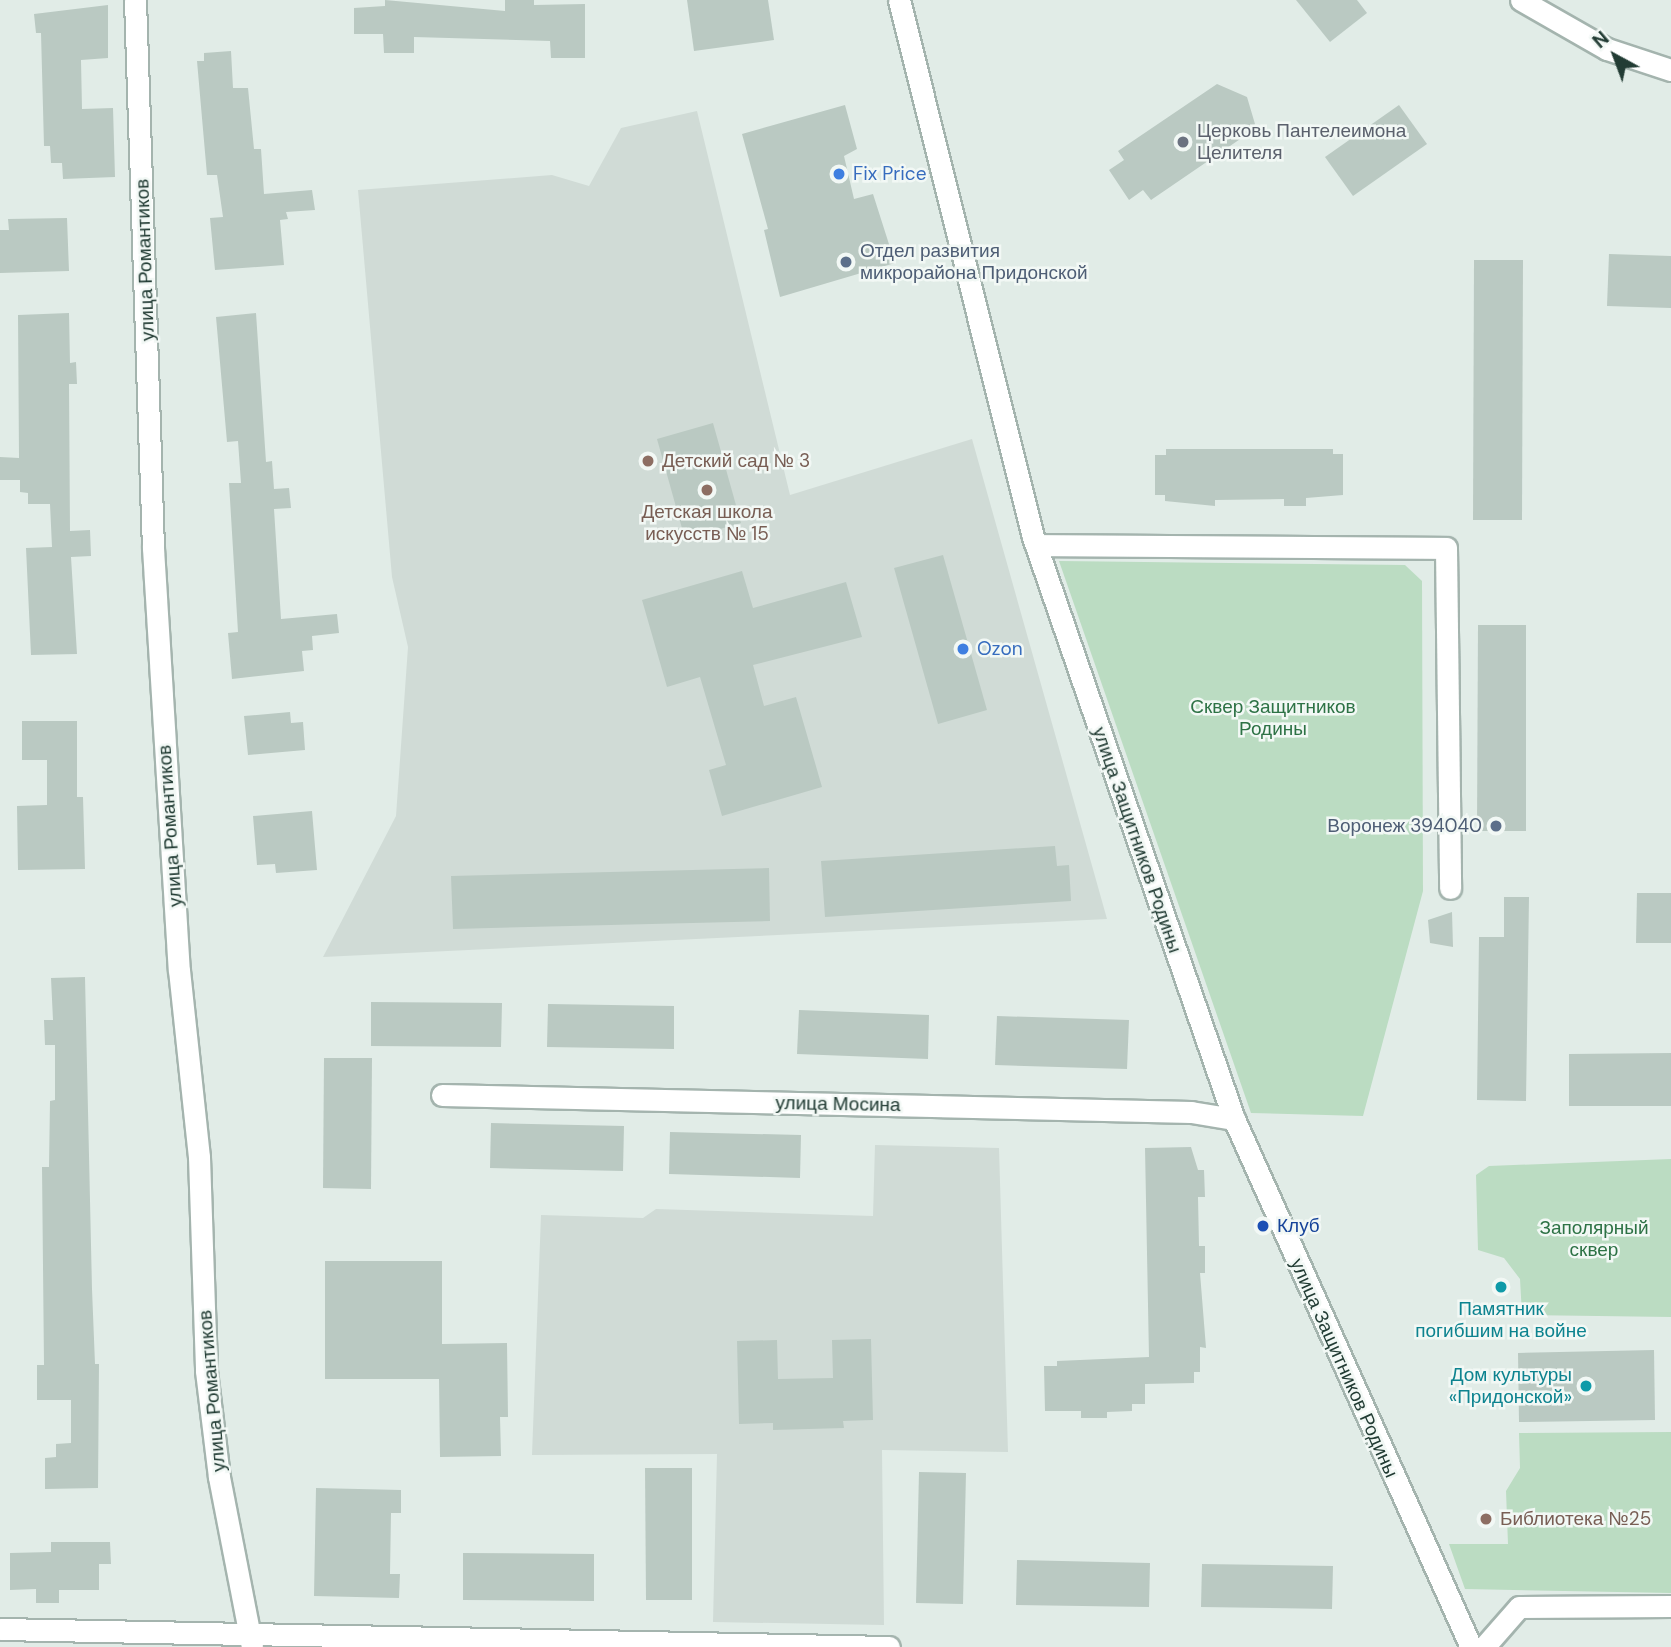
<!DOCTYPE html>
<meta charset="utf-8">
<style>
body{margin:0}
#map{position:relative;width:1671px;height:1647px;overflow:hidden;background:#e1ece7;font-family:"DM Sans",sans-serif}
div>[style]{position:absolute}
.built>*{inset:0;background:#d0dbd6}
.green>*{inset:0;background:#bbdcc2}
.building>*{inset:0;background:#bac9c2}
.roads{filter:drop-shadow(2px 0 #a4b4ae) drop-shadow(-2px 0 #a4b4ae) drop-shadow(0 2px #a4b4ae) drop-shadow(0 -2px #a4b4ae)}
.minor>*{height:21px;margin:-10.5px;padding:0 10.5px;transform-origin:10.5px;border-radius:10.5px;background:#fff}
.dots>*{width:19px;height:19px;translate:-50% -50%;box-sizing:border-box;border:4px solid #f2f8f5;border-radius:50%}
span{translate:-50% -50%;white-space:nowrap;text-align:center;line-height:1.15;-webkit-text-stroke:5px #f2f8f5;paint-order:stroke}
.worship-label{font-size:19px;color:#5b616d}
.left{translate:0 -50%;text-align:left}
.shop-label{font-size:19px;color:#366cbe}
.service-label{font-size:19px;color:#4e5e75}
.right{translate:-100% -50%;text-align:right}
.street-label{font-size:19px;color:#223c34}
.education-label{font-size:19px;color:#785e54}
.park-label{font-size:19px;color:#2d7245}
.transit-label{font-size:19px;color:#164399}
.culture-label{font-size:19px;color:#0d838f}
.north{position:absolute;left:1580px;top:21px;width:70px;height:70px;-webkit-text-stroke:5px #f2f8f5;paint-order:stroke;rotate:319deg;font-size:19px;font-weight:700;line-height:28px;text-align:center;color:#223c34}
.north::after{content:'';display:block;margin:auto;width:24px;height:32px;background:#223c34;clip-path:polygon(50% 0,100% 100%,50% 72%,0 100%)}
</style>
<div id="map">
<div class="built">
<div style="clip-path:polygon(697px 111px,790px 495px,972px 439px,1107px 919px,323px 957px,396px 816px,408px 647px,392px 577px,358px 190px,552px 175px,589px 186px,621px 128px)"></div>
<div style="clip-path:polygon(875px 1145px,999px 1148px,1008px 1452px,882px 1450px,884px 1625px,713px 1622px,717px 1454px,532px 1455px,541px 1215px,643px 1218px,656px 1209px,873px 1216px)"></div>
</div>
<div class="green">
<div style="clip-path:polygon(1059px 561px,1405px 565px,1422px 581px,1423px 891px,1363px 1116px,1251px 1113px)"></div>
<div style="clip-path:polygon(1671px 1159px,1671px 1317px,1522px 1315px,1520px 1279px,1504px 1258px,1478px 1250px,1476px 1175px,1489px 1166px)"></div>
<div style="clip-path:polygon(1671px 1432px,1671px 1593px,1465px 1589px,1449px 1544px,1508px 1544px,1506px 1491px,1520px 1468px,1519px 1433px)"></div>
</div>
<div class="building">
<div style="clip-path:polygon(385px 0,505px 11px,505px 0,534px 0,534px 5px,585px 4px,585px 58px,551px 58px,550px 41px,414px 37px,414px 53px,384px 53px,383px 34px,354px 34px,354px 8px,385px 6px)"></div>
<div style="clip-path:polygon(687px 0,768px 0,774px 40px,694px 51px)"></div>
<div style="clip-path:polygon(1296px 0,1357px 0,1367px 13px,1330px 42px)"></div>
<div style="clip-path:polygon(108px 5px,108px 58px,81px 60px,82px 109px,113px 108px,115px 177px,63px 179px,62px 163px,51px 163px,50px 146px,44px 146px,41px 33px,36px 33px,34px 14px)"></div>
<div style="clip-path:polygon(231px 51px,233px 88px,248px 88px,254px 149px,261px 149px,264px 194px,312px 190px,315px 210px,286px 212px,288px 219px,280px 220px,284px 265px,215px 270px,210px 218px,223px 217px,217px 175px,207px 175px,197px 61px,204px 61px,204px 53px)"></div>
<div style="clip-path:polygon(1217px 84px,1247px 97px,1255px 124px,1249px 133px,1151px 200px,1143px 190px,1129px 200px,1109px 170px,1124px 160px,1118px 151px)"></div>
<div style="clip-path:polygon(845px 105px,857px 149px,844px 156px,854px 199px,873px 194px,895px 263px,780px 297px,764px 230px,768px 229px,742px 134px)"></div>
<div style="clip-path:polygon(1399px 105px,1427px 144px,1353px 196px,1325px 157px)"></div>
<div style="clip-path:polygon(67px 218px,69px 271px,0 273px,0 230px,9px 230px,8px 219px)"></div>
<div style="clip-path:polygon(1609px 254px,1671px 256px,1671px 308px,1607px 306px)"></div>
<div style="clip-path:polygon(1474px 260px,1523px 260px,1522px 520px,1473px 520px)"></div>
<div style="clip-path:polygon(69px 313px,70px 363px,76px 362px,77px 384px,69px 384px,70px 531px,90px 530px,91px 556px,71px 557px,77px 654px,31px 655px,26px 548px,52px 547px,50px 504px,28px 504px,28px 493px,20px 492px,20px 480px,0 480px,0 457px,19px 458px,18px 315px)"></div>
<div style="clip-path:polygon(256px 313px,266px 462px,272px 461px,274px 489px,289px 488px,291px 508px,274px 509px,281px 619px,337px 614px,339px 633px,312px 636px,313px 650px,302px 651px,304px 671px,232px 679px,228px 633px,238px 632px,229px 483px,241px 483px,238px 441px,227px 442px,216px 317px)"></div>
<div style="clip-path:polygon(713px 423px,741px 523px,685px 539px,657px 439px)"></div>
<div style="clip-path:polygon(1166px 449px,1333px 449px,1333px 454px,1343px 454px,1343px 495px,1306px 498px,1306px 506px,1284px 506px,1284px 499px,1215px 500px,1215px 506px,1165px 501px,1165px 495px,1155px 495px,1155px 455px,1166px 455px)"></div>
<div style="clip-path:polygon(943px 555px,987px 710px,938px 724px,894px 568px)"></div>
<div style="clip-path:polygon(742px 571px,753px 608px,846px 582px,862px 637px,753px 665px,764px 706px,796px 697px,822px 787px,722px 816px,709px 770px,726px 765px,700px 677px,667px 687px,642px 600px)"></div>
<div style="clip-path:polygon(1478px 625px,1526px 625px,1526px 831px,1477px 831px)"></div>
<div style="clip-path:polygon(290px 712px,291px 723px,303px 722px,305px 750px,248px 755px,244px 716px)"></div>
<div style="clip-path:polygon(22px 721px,77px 721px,77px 797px,83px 797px,85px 869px,18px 870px,17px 806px,47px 805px,47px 760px,22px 760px)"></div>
<div style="clip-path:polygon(312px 811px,317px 870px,276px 873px,275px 864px,257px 865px,253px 816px)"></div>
<div style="clip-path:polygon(1055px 846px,1057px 866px,1069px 865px,1071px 901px,825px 917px,821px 861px)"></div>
<div style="clip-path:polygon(769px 868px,770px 921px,453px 929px,451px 876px)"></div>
<div style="clip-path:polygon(1637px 893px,1671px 893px,1671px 943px,1636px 943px)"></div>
<div style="clip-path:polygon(1504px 897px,1529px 897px,1526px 1101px,1477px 1100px,1479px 937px,1504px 937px)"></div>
<div style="clip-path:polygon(1452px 912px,1453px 947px,1430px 943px,1428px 920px)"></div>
<div style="clip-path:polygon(85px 977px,92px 1289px,95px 1364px,99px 1364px,98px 1488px,45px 1489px,45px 1458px,56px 1457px,56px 1444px,71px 1443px,71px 1400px,37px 1400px,37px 1365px,44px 1365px,42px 1167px,49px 1167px,50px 1101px,55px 1100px,55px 1045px,45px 1045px,44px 1020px,53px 1020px,51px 978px)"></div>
<div style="clip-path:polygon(371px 1002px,502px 1003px,501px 1047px,371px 1046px)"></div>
<div style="clip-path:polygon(548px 1004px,674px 1006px,674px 1049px,547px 1047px)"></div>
<div style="clip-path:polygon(799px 1010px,929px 1015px,928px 1059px,797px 1054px)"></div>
<div style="clip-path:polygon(997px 1016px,1129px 1020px,1127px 1069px,995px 1065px)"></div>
<div style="clip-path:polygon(1671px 1053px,1671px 1106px,1569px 1106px,1569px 1054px)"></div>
<div style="clip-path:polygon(324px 1058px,372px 1058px,371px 1189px,323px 1188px)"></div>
<div style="clip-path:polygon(491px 1123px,624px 1126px,623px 1171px,490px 1168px)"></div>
<div style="clip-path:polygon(670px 1132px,801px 1135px,800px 1178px,669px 1174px)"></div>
<div style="clip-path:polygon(1191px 1147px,1198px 1170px,1204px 1170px,1205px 1197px,1198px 1197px,1199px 1246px,1205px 1246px,1205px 1273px,1200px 1273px,1206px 1348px,1200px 1347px,1200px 1372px,1194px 1372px,1194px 1383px,1145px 1384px,1145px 1404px,1132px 1404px,1132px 1411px,1107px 1412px,1107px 1418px,1081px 1418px,1081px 1411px,1045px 1411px,1044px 1366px,1057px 1366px,1057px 1361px,1149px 1357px,1145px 1148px)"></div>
<div style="clip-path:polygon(325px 1261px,442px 1261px,442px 1344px,507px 1343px,508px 1417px,500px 1417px,501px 1456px,440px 1457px,439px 1379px,325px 1379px)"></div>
<div style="clip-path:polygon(871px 1339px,873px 1420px,843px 1421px,844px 1428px,773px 1430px,773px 1423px,739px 1424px,737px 1341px,777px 1340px,778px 1379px,833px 1378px,832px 1340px)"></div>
<div style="clip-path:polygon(1654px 1350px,1655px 1420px,1519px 1422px,1518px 1353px)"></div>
<div style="clip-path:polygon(645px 1468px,692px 1468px,692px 1600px,646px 1600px)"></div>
<div style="clip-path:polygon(919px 1472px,966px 1473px,963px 1604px,916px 1603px)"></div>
<div style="clip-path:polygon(316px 1488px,401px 1490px,401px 1513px,391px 1513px,390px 1574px,400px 1574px,399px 1598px,314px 1596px)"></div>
<div style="clip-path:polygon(51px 1542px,110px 1542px,111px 1564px,99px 1564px,99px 1590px,59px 1590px,59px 1603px,36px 1603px,36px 1589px,10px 1590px,10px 1553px,51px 1552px)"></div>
<div style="clip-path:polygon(463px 1553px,594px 1554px,594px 1601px,463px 1600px)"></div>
<div style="clip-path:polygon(1017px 1560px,1150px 1563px,1149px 1607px,1016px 1605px)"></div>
<div style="clip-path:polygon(1202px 1564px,1333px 1566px,1332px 1609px,1201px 1607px)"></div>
</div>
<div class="roads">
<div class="minor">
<div style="left:135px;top:0;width:548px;rotate:88.12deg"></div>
<div style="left:153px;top:548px;width:423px;rotate:86.5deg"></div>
<div style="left:179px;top:970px;width:188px;rotate:83.9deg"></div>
<div style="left:199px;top:1157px;width:214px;rotate:88.1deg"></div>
<div style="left:206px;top:1371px;width:107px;rotate:83deg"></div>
<div style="left:219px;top:1477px;width:173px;rotate:79deg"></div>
<div style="left:899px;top:0;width:553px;rotate:75.99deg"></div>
<div style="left:1033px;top:537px;width:616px;rotate:70.95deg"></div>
<div style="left:1234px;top:1119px;width:579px;rotate:65.83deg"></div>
<div style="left:1521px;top:0;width:99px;rotate:29.7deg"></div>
<div style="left:1607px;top:49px;width:67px;rotate:18.2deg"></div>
<div style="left:1036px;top:545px;width:410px;rotate:0.4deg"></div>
<div style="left:1446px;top:548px;width:340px;rotate:89.3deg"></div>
<div style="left:442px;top:1095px;width:749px;rotate:1.3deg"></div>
<div style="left:1191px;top:1112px;width:44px;rotate:9.2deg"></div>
<div style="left:0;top:1629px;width:889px;rotate:1.16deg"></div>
<div style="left:1484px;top:1647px;width:53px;rotate:-48.8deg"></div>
<div style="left:1519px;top:1607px;width:152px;rotate:-0.4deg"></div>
</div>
</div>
<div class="dots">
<div style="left:1183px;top:142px;background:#6b7280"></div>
<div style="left:839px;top:174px;background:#3f7fe0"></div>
<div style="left:846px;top:262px;background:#5c6f8a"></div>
<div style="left:648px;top:461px;background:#8d6e63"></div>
<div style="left:707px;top:490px;background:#8d6e63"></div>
<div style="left:963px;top:649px;background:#3f7fe0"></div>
<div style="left:1496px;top:826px;background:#5c6f8a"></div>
<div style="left:1263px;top:1226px;background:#1a4fb4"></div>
<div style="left:1501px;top:1287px;background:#0f9aa8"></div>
<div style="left:1586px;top:1386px;background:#0f9aa8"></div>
<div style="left:1486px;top:1519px;background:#8d6e63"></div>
</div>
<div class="worship-label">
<span class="left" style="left:1197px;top:142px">Церковь Пантелеимона<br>Целителя</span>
</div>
<div class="shop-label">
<span class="left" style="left:853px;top:174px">Fix Price</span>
<span class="left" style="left:977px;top:649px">Ozon</span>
</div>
<div class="service-label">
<span class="left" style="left:860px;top:262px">Отдел развития<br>микрорайона Придонской</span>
<span class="right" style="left:1482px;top:826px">Воронеж 394040</span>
</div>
<div class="street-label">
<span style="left:145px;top:260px;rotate:-92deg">улица Романтиков</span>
<span style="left:170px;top:826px;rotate:-94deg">улица Романтиков</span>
<span style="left:1137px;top:840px;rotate:71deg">улица Защитников Родины</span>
<span style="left:838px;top:1104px;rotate:1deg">улица Мосина</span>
<span style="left:1344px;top:1368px;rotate:66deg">улица Защитников Родины</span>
<span style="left:212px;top:1391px;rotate:-95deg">улица Романтиков</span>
</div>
<div class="education-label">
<span class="left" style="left:662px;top:461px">Детский сад № 3</span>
<span style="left:707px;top:523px">Детская школа<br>искусств № 15</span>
<span class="left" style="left:1500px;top:1519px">Библиотека №25</span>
</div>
<div class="park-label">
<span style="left:1273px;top:718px">Сквер Защитников<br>Родины</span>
<span style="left:1594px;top:1239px">Заполярный<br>сквер</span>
</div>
<div class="transit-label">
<span class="left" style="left:1277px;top:1226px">Клуб</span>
</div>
<div class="culture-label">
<span style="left:1501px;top:1320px">Памятник<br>погибшим на войне</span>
<span class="right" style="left:1572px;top:1386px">Дом культуры<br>«Придонской»</span>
</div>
<div class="north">N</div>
</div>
